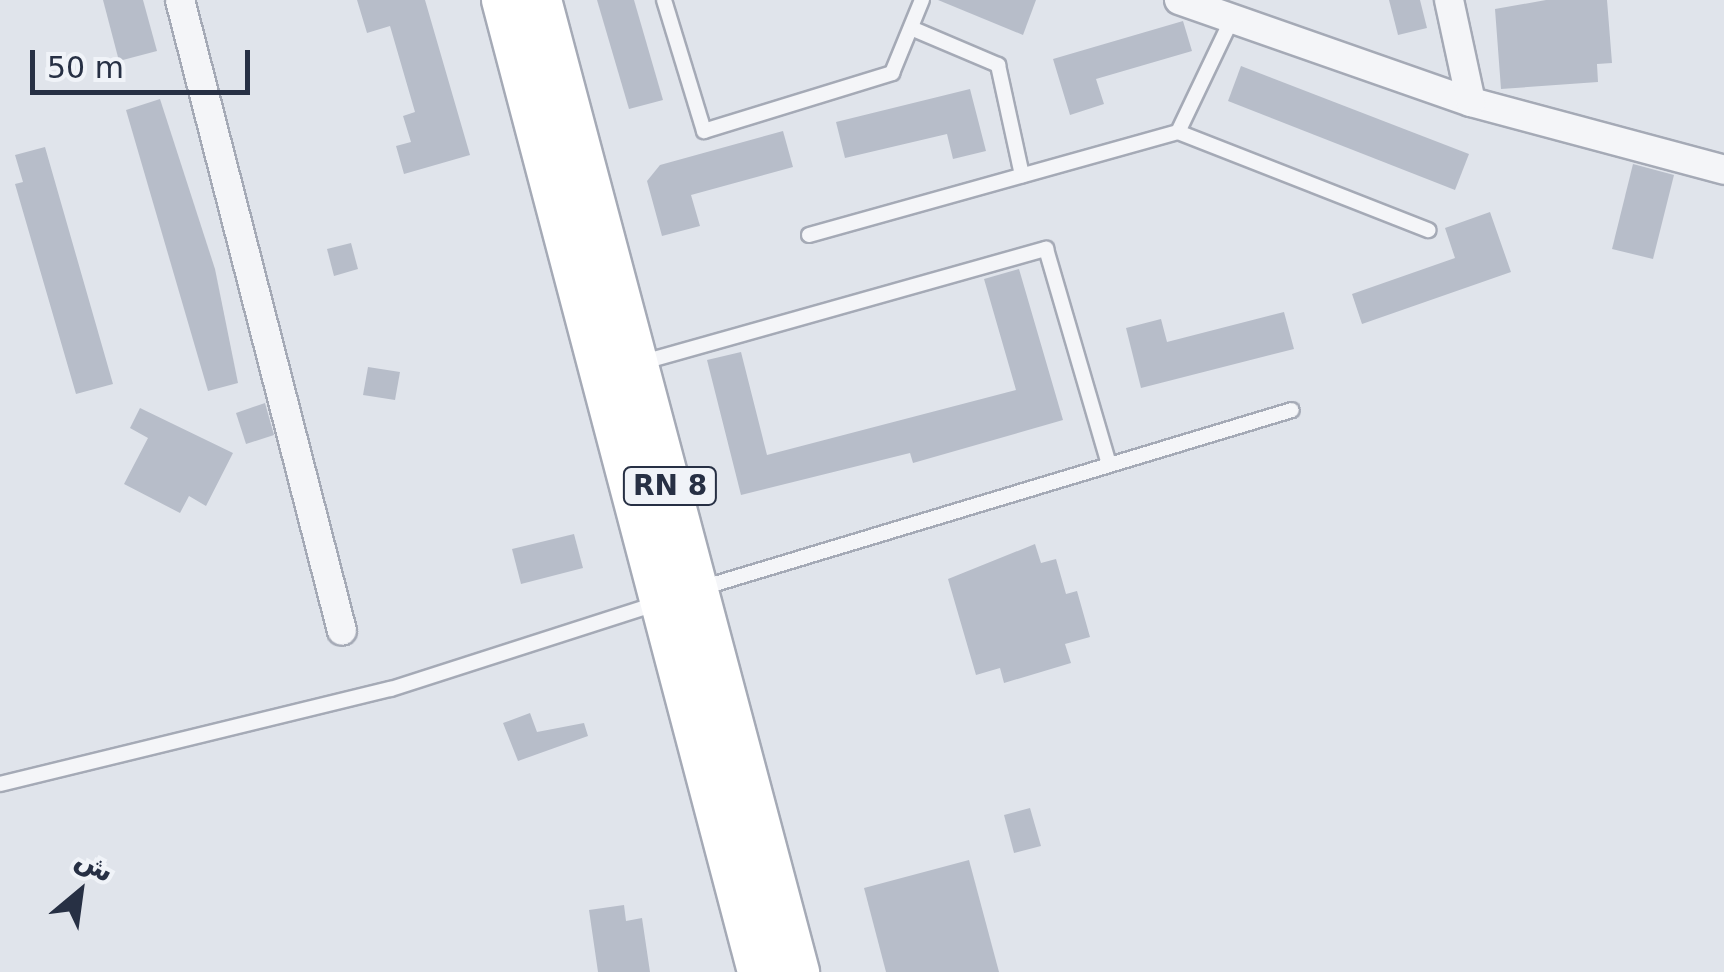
<!DOCTYPE html>
<meta charset="utf-8">
<style>
body{margin:0}
#map{position:relative;width:1724px;height:972px;overflow:hidden;background:#e0e4eb;font-family:"DejaVu Sans","Noto Naskh Arabic",sans-serif}
div>[style]{position:absolute}
.building>*{inset:0;background:#b7bdc9}
.roads{filter:drop-shadow(2px 0 #a5aab6) drop-shadow(-2px 0 #a5aab6) drop-shadow(0 2px #a5aab6) drop-shadow(0 -2px #a5aab6)}
.lane>*{height:14px;margin:-7px;padding:0 7px;transform-origin:7px;border-radius:7px;background:#f4f5f8}
.street>*{height:28px;margin:-14px;padding:0 14px;transform-origin:14px;border-radius:14px;background:#f4f5f8}
.primary>*{height:42px;margin:-21px;padding:0 21px;transform-origin:21px;border-radius:21px;background:#fff}
span{translate:-50% -50%;white-space:nowrap;text-align:center;line-height:1.15;-webkit-text-stroke:10px #f0f3f8;paint-order:stroke}
.shield-label span{padding:2px 8px;background:#f0f3f8;border:2px solid;border-radius:8px;-webkit-text-stroke-width:0}
.shield-label{font-size:28px;color:#273044;font-weight:700}
.north{position:absolute;left:30px;top:842px;width:100px;height:100px;-webkit-text-stroke:8px #f0f3f8;paint-order:stroke;rotate:29deg;font-size:28px;font-weight:700;line-height:40px;text-align:center;color:#273044}
.north::after{content:'';display:block;margin:auto;width:35px;height:45px;background:#273044;clip-path:polygon(50% 0,100% 100%,50% 72%,0 100%)}
.scale{position:absolute;left:30px;top:50px;width:220px;height:45px;box-sizing:border-box;border:5px solid #273044;border-top:0;padding-left:12px;font-size:30px;line-height:35px;white-space:nowrap;color:#273044;-webkit-text-stroke:8px #f0f3f8;paint-order:stroke}
</style>
<div id="map">
<div class="building">
<div style="clip-path:polygon(103px 0,143px 0,157px 51px,119px 61px)"></div>
<div style="clip-path:polygon(357px 0,425px 0,470px 155px,404px 174px,396px 146px,411px 142px,403px 116px,415px 112px,390px 26px,367px 33px)"></div>
<div style="clip-path:polygon(597px 0,634px 0,663px 100px,629px 109px)"></div>
<div style="clip-path:polygon(938px 0,1036px 0,1023px 35px)"></div>
<div style="clip-path:polygon(1389px 0,1420px 0,1427px 28px,1398px 35px)"></div>
<div style="clip-path:polygon(1546px 0,1607px 0,1612px 63px,1597px 64px,1598px 82px,1501px 89px,1495px 9px)"></div>
<div style="clip-path:polygon(1183px 21px,1192px 51px,1096px 79px,1104px 104px,1070px 115px,1053px 59px)"></div>
<div style="clip-path:polygon(1241px 66px,1469px 154px,1455px 190px,1228px 101px)"></div>
<div style="clip-path:polygon(970px 89px,986px 151px,953px 159px,947px 134px,845px 158px,836px 122px)"></div>
<div style="clip-path:polygon(160px 99px,215px 269px,238px 383px,208px 391px,126px 110px)"></div>
<div style="clip-path:polygon(783px 131px,793px 167px,691px 195px,700px 226px,662px 236px,647px 181px,660px 165px)"></div>
<div style="clip-path:polygon(45px 147px,113px 384px,76px 394px,15px 184px,23px 182px,15px 155px)"></div>
<div style="clip-path:polygon(1633px 164px,1674px 175px,1653px 259px,1612px 249px)"></div>
<div style="clip-path:polygon(1490px 212px,1511px 272px,1362px 324px,1352px 294px,1455px 258px,1445px 228px)"></div>
<div style="clip-path:polygon(351px 243px,358px 269px,334px 276px,327px 249px)"></div>
<div style="clip-path:polygon(1019px 269px,1063px 420px,913px 463px,910px 453px,741px 495px,707px 360px,741px 352px,767px 455px,1016px 390px,984px 279px)"></div>
<div style="clip-path:polygon(1284px 312px,1294px 349px,1141px 388px,1126px 328px,1161px 319px,1167px 342px)"></div>
<div style="clip-path:polygon(368px 367px,400px 372px,395px 400px,363px 395px)"></div>
<div style="clip-path:polygon(265px 403px,274px 435px,246px 444px,236px 413px)"></div>
<div style="clip-path:polygon(140px 408px,233px 453px,206px 506px,189px 496px,180px 513px,124px 484px,148px 438px,130px 428px)"></div>
<div style="clip-path:polygon(574px 534px,583px 568px,521px 584px,512px 549px)"></div>
<div style="clip-path:polygon(1035px 544px,1041px 563px,1056px 559px,1066px 594px,1077px 591px,1090px 637px,1065px 644px,1071px 663px,1004px 683px,1000px 668px,976px 675px,948px 579px)"></div>
<div style="clip-path:polygon(530px 713px,537px 732px,584px 723px,588px 736px,518px 761px,503px 723px)"></div>
<div style="clip-path:polygon(1030px 808px,1041px 846px,1014px 853px,1004px 815px)"></div>
<div style="clip-path:polygon(969px 860px,999px 972px,886px 972px,864px 888px)"></div>
<div style="clip-path:polygon(624px 905px,626px 921px,642px 918px,650px 972px,598px 972px,589px 910px)"></div>
</div>
<div class="roads">
<div class="lane">
<div style="left:664px;top:0;width:137px;rotate:73deg"></div>
<div style="left:704px;top:131px;width:197px;rotate:-17.1deg"></div>
<div style="left:892px;top:73px;width:79px;rotate:-67.7deg"></div>
<div style="left:911px;top:28px;width:95px;rotate:23deg"></div>
<div style="left:998px;top:65px;width:113px;rotate:77.7deg"></div>
<div style="left:1178px;top:132px;width:125px;rotate:-64.5deg"></div>
<div style="left:809px;top:235px;width:383px;rotate:-15.6deg"></div>
<div style="left:1178px;top:132px;width:269px;rotate:21.4deg"></div>
<div style="left:643px;top:362px;width:419px;rotate:-15.7deg"></div>
<div style="left:1046px;top:249px;width:221px;rotate:73.7deg"></div>
<div style="left:698px;top:589px;width:620px;rotate:-16.77deg"></div>
<div style="left:0;top:784px;width:402px;rotate:-13.7deg"></div>
<div style="left:391px;top:689px;width:281px;rotate:-17.8deg"></div>
</div>
<div class="street">
<div style="left:180px;top:0;width:651px;rotate:75.6deg"></div>
<div style="left:1179px;top:0;width:309px;rotate:19.3deg"></div>
<div style="left:1471px;top:102px;width:262px;rotate:15deg"></div>
<div style="left:1449px;top:0;width:104px;rotate:77.8deg"></div>
</div>
<div class="primary">
<div style="left:503px;top:0;width:1005px;rotate:75.24deg"></div>
<div style="left:540px;top:0;width:1006px;rotate:75.13deg"></div>
</div>
</div>
<div class="shield-label">
<span style="left:670px;top:486px">RN 8</span>
</div>
<div class="north">ش</div>
<div class="scale">50 m</div>
</div>
